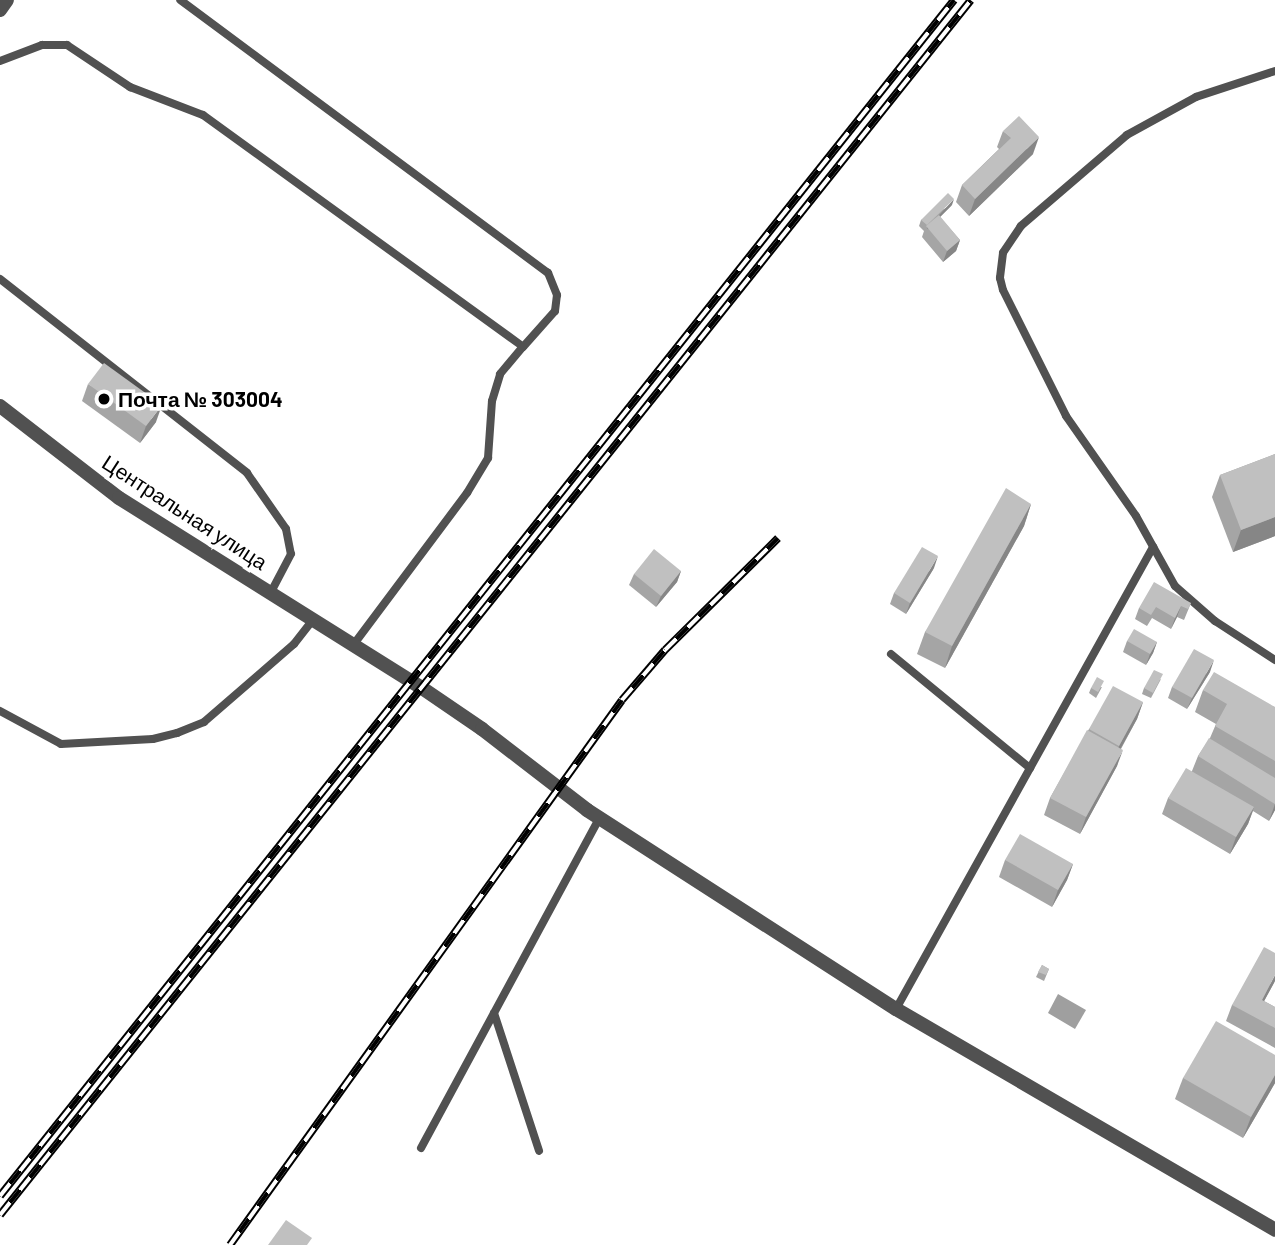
<!DOCTYPE html>
<meta charset="utf-8">
<style>
body{margin:0}
#map{position:relative;width:1275px;height:1245px;overflow:hidden;background:#fff;font-family:Barlow,sans-serif}
div>[style]{position:absolute}
.water>*{inset:0;background:#9f9f9f}
.service>*{height:8px;margin:-4px;padding:0 4px;transform-origin:4px;border-radius:4px;background:#515151}
.minor>*{height:14px;margin:-7px;padding:0 7px;transform-origin:7px;border-radius:7px;background:#515151}
.tertiary>*{height:14px;margin:-7px;padding:0 7px;transform-origin:7px;border-radius:7px;background:#515151}
.rail>*{height:8px;margin-top:-4px;transform-origin:0;background:repeating-linear-gradient(90deg,#fff 0 16px,#000 0 32px);box-sizing:border-box;border-block:2px solid #000}
.wall>*{inset:0;background:#a5a5a5}
.shaded-wall>*{inset:0;background:#868686}
.building>*{inset:0;background:#c0c0c0}
.dots>*{width:19px;height:19px;translate:-50% -50%;box-sizing:border-box;border:4px solid #fff;border-radius:50%}
span{translate:-50% -50%;white-space:nowrap;text-align:center;line-height:1.15;-webkit-text-stroke:7px #fff;paint-order:stroke}
.poi-label{font-size:21px;color:#000;font-weight:700}
.left{translate:0 -50%;text-align:left}
.street-label{font-size:21px;color:#000}
</style>
<div id="map">
<div class="water">
<div style="clip-path:polygon(1058px 994px,1086px 1010px,1075px 1029px,1048px 1013px)"></div>
</div>
<div class="service">
<div style="left:0;top:61px;width:45px;rotate:-20.9deg"></div>
<div style="left:42px;top:45px;width:25px"></div>
<div style="left:67px;top:45px;width:76px;rotate:33.7deg"></div>
<div style="left:130px;top:87px;width:78px;rotate:21deg"></div>
<div style="left:203px;top:115px;width:395px;rotate:35.9deg"></div>
<div style="left:523px;top:347px;width:48px;rotate:-48.4deg"></div>
<div style="left:555px;top:311px;width:16px;rotate:-83deg"></div>
<div style="left:557px;top:295px;width:24px;rotate:-112deg"></div>
<div style="left:548px;top:273px;width:458px;rotate:-143.4deg"></div>
<div style="left:1275px;top:71px;width:83px;rotate:161.8deg"></div>
<div style="left:1196px;top:97px;width:79px;rotate:151.2deg"></div>
<div style="left:1127px;top:135px;width:140px;rotate:139.4deg"></div>
<div style="left:1021px;top:226px;width:32px;rotate:124deg"></div>
<div style="left:1003px;top:253px;width:25px;rotate:97deg"></div>
<div style="left:1000px;top:278px;width:12px;rotate:76deg"></div>
<div style="left:1003px;top:290px;width:141px;rotate:63.4deg"></div>
<div style="left:1066px;top:416px;width:122px;rotate:55deg"></div>
<div style="left:1136px;top:516px;width:80px;rotate:60.9deg"></div>
<div style="left:1175px;top:586px;width:53px;rotate:41.2deg"></div>
<div style="left:1215px;top:621px;width:72px;rotate:33deg"></div>
<div style="left:0;top:279px;width:314px;rotate:38.1deg"></div>
<div style="left:247px;top:473px;width:68px;rotate:55.1deg"></div>
<div style="left:286px;top:529px;width:25px;rotate:79deg"></div>
<div style="left:291px;top:554px;width:43px;rotate:117.8deg"></div>
<div style="left:354px;top:644px;width:189px;rotate:-53.2deg"></div>
<div style="left:467px;top:493px;width:41px;rotate:-59deg"></div>
<div style="left:488px;top:458px;width:57px;rotate:-86deg"></div>
<div style="left:492px;top:401px;width:28px;rotate:-73deg"></div>
<div style="left:500px;top:374px;width:35px;rotate:-50deg"></div>
<div style="left:891px;top:654px;width:180px;rotate:39.4deg"></div>
<div style="left:0;top:711px;width:69px;rotate:28.4deg"></div>
<div style="left:61px;top:744px;width:92px;rotate:-3.1deg"></div>
<div style="left:153px;top:739px;width:25px;rotate:-14deg"></div>
<div style="left:177px;top:733px;width:29px;rotate:-22deg"></div>
<div style="left:204px;top:722px;width:119px;rotate:-40.9deg"></div>
<div style="left:294px;top:644px;width:33px;rotate:-52deg"></div>
<div style="left:896px;top:1009px;width:529px;rotate:-60.91deg"></div>
<div style="left:494px;top:1013px;width:145px;rotate:71.9deg"></div>
<div style="left:421px;top:1148px;width:376px;rotate:-61.6deg"></div>
</div>
<div class="minor">
<div style="left:0;top:10px;width:12px;rotate:-55deg"></div>
</div>
<div class="tertiary">
<div style="left:0;top:406px;width:150px;rotate:37.7deg"></div>
<div style="left:119px;top:498px;width:358px;rotate:32.1deg"></div>
<div style="left:422px;top:688px;width:73px;rotate:34.3deg"></div>
<div style="left:482px;top:729px;width:133px;rotate:37.6deg"></div>
<div style="left:587px;top:810px;width:368px;rotate:32.8deg"></div>
<div style="left:896px;top:1009px;width:439px;rotate:30.2deg"></div>
</div>
<div class="rail">
<div style="left:0;top:1196px;width:1530px;rotate:-51.42deg"></div>
<div style="left:0;top:1215px;width:1555px;rotate:-51.37deg"></div>
<div style="left:230px;top:1245px;width:671px;rotate:-54.27deg"></div>
<div style="left:622px;top:700px;width:66px;rotate:-49.3deg"></div>
<div style="left:665px;top:650px;width:159px;rotate:-44.7deg"></div>
</div>
<div class="wall">
<div style="clip-path:polygon(1003px 131px,1033px 154px,969px 216px,956px 202px,962px 185px,999px 149px,997px 147px)"></div>
<div style="clip-path:polygon(952px 205px,940px 217px,960px 240px,956px 251px,943px 262px,922px 237px,924px 231px,919px 226px,921px 220px)"></div>
<div style="clip-path:polygon(88px 384px,156px 422px,140px 443px,82px 401px)"></div>
<div style="clip-path:polygon(1275px 454px,1275px 536px,1233px 552px,1212px 497px,1220px 475px)"></div>
<div style="clip-path:polygon(1031px 504px,1024px 526px,945px 668px,917px 654px,925px 632px)"></div>
<div style="clip-path:polygon(934px 568px,906px 614px,890px 604px,894px 593px)"></div>
<div style="clip-path:polygon(681px 571px,677px 582px,656px 607px,629px 585px,634px 574px)"></div>
<div style="clip-path:polygon(1191px 603px,1184px 620px,1177px 617px,1171px 629px,1152px 618px,1147px 626px,1135px 619px,1139px 608px)"></div>
<div style="clip-path:polygon(1127px 641px,1157px 642px,1153px 653px,1146px 665px,1123px 652px)"></div>
<div style="clip-path:polygon(1210px 672px,1187px 709px,1168px 698px,1172px 687px)"></div>
<div style="clip-path:polygon(1161px 679px,1151px 698px,1142px 694px,1144px 688px)"></div>
<div style="clip-path:polygon(1102px 687px,1096px 698px,1089px 693px,1091px 688px)"></div>
<div style="clip-path:polygon(1203px 690px,1275px 707px,1275px 810px,1269px 821px,1253px 811px,1248px 824px,1230px 854px,1162px 814px,1168px 798px,1192px 771px,1198px 756px,1210px 738px,1216px 724px,1195px 712px)"></div>
<div style="clip-path:polygon(1143px 702px,1137px 719px,1121px 749px,1117px 766px,1080px 834px,1044px 815px,1050px 798px,1089px 729px)"></div>
<div style="clip-path:polygon(1005px 860px,1073px 864px,1067px 880px,1052px 907px,999px 877px)"></div>
<div style="clip-path:polygon(1042px 965px,1049px 969px,1044px 981px,1036px 977px)"></div>
<div style="clip-path:polygon(1275px 981px,1264px 1001px,1275px 1007px,1275px 1048px,1226px 1021px,1232px 1005px)"></div>
<div style="clip-path:polygon(1275px 1055px,1275px 1083px,1243px 1138px,1175px 1099px,1183px 1078px)"></div>
</div>
<div class="shaded-wall">
<div style="clip-path:polygon(1039px 137px,1033px 154px,969px 216px,975px 199px)"></div>
<div style="clip-path:polygon(954px 199px,952px 205px,928px 229px,927px 228px)"></div>
<div style="clip-path:polygon(960px 240px,956px 251px,943px 262px,947px 251px)"></div>
<div style="clip-path:polygon(162px 405px,156px 422px,140px 443px,146px 426px)"></div>
<div style="clip-path:polygon(1031px 504px,1024px 526px,945px 668px,952px 646px)"></div>
<div style="clip-path:polygon(1275px 517px,1275px 536px,1233px 552px,1241px 530px)"></div>
<div style="clip-path:polygon(938px 556px,934px 568px,906px 614px,910px 603px)"></div>
<div style="clip-path:polygon(681px 571px,677px 582px,656px 607px,661px 596px)"></div>
<div style="clip-path:polygon(1181px 606px,1177px 617px,1171px 629px,1175px 618px)"></div>
<div style="clip-path:polygon(1157px 642px,1153px 653px,1146px 665px,1150px 654px)"></div>
<div style="clip-path:polygon(1214px 660px,1210px 672px,1187px 709px,1192px 698px)"></div>
<div style="clip-path:polygon(1143px 702px,1137px 719px,1113px 762px,1119px 746px)"></div>
<div style="clip-path:polygon(1123px 750px,1117px 766px,1080px 834px,1086px 817px)"></div>
<div style="clip-path:polygon(1275px 804px,1275px 810px,1269px 821px)"></div>
<div style="clip-path:polygon(1254px 807px,1248px 824px,1230px 854px,1236px 837px)"></div>
<div style="clip-path:polygon(1073px 864px,1067px 880px,1052px 907px,1058px 890px)"></div>
<div style="clip-path:polygon(1275px 975px,1275px 981px,1256px 1016px,1262px 1000px)"></div>
<div style="clip-path:polygon(1275px 1075px,1275px 1083px,1243px 1138px,1251px 1117px)"></div>
</div>
<div class="building">
<div style="clip-path:polygon(1019px 116px,1039px 137px,975px 199px,962px 185px,1011px 138px,1003px 131px)"></div>
<div style="clip-path:polygon(948px 193px,954px 199px,927px 225px,921px 220px)"></div>
<div style="clip-path:polygon(939px 215px,960px 240px,947px 251px,926px 226px)"></div>
<div style="clip-path:polygon(104px 363px,162px 405px,146px 426px,88px 384px)"></div>
<div style="clip-path:polygon(1275px 454px,1275px 517px,1241px 530px,1220px 475px)"></div>
<div style="clip-path:polygon(1006px 488px,1031px 504px,952px 646px,925px 632px)"></div>
<div style="clip-path:polygon(922px 547px,938px 556px,910px 603px,894px 593px)"></div>
<div style="clip-path:polygon(654px 549px,681px 571px,661px 596px,634px 574px)"></div>
<div style="clip-path:polygon(1154px 582px,1191px 603px,1188px 609px,1181px 606px,1175px 618px,1156px 607px,1151px 615px,1139px 608px)"></div>
<div style="clip-path:polygon(1134px 629px,1157px 642px,1150px 654px,1127px 641px)"></div>
<div style="clip-path:polygon(1194px 649px,1214px 660px,1192px 698px,1172px 687px)"></div>
<div style="clip-path:polygon(1154px 670px,1163px 674px,1153px 693px,1144px 688px)"></div>
<div style="clip-path:polygon(1214px 672px,1275px 707px,1275px 761px,1215px 726px,1227px 704px,1203px 690px)"></div>
<div style="clip-path:polygon(1097px 677px,1104px 681px,1098px 692px,1091px 688px)"></div>
<div style="clip-path:polygon(1113px 686px,1143px 702px,1119px 746px,1089px 729px)"></div>
<div style="clip-path:polygon(1087px 730px,1123px 750px,1086px 817px,1050px 798px)"></div>
<div style="clip-path:polygon(1209px 738px,1275px 778px,1275px 804px,1198px 756px)"></div>
<div style="clip-path:polygon(1186px 768px,1254px 807px,1236px 837px,1168px 798px)"></div>
<div style="clip-path:polygon(1020px 834px,1073px 864px,1058px 890px,1005px 860px)"></div>
<div style="clip-path:polygon(1264px 947px,1275px 953px,1275px 975px,1262px 1000px,1275px 1007px,1275px 1028px,1232px 1005px)"></div>
<div style="clip-path:polygon(1042px 965px,1049px 969px,1046px 975px,1038px 972px)"></div>
<div style="clip-path:polygon(1216px 1021px,1275px 1055px,1275px 1075px,1251px 1117px,1183px 1078px)"></div>
<div style="clip-path:polygon(286px 1220px,312px 1238px,307px 1245px,268px 1245px)"></div>
</div>
<div class="dots">
<div style="left:104px;top:399px;background:#000"></div>
</div>
<div class="poi-label">
<span class="left" style="left:118px;top:399px">Почта № 303004</span>
</div>
<div class="street-label">
<span style="left:185px;top:512px;rotate:33deg">Центральная улица</span>
</div>
</div>
